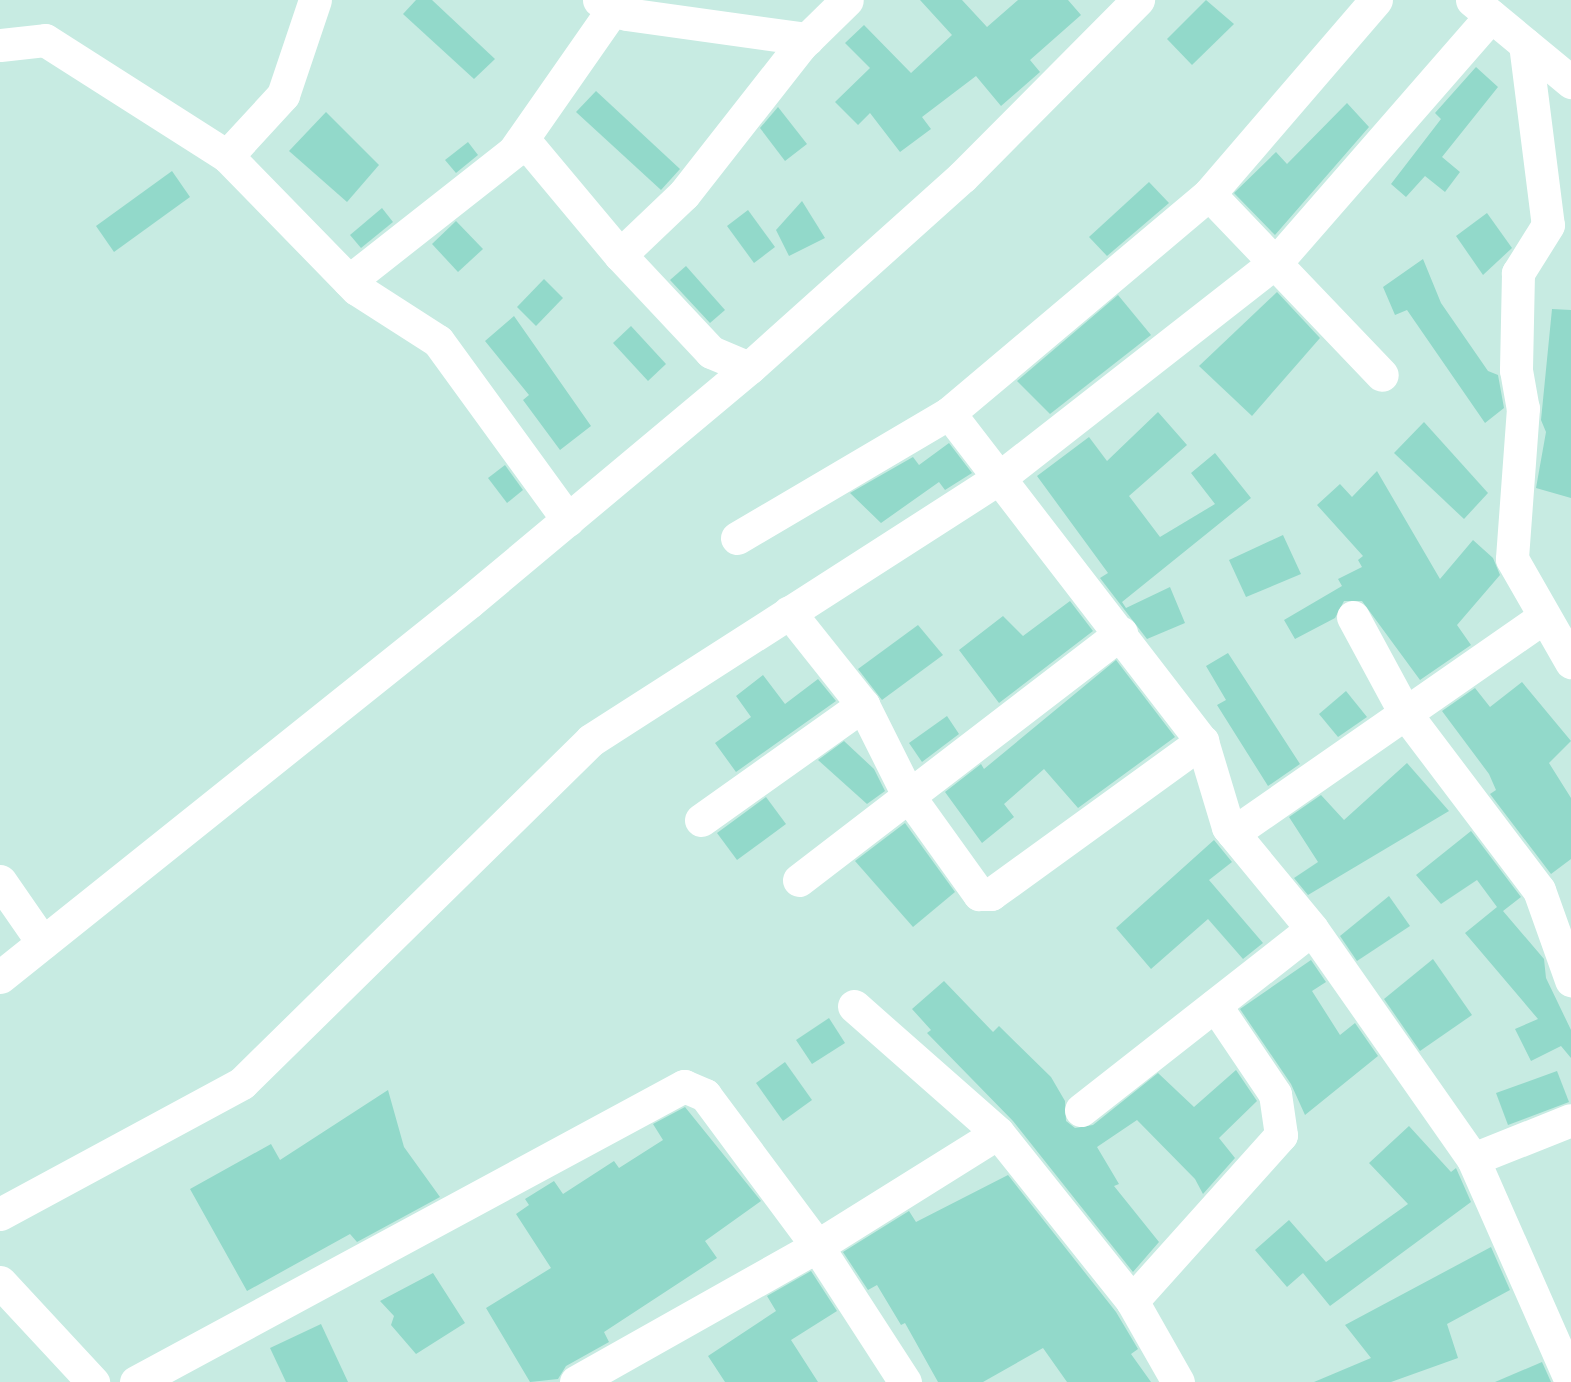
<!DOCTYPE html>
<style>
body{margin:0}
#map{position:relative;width:1571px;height:1382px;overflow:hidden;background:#c7ebe2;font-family:"Asap Condensed",sans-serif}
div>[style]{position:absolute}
.building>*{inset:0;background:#92d9ca}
.minor>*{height:33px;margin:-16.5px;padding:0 16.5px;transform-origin:16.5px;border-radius:16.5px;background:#fff}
span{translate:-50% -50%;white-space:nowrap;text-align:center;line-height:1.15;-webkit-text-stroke:5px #fff;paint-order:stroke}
</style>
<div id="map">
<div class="building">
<div style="clip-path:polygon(416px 0,432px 0,495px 59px,474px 79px,403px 14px)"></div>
<div style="clip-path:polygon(920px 0,962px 0,987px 27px,1018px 0,1068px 0,1081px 15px,1030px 60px,1040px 72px,1001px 106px,976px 76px,922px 117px,931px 129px,900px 152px,870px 113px,858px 125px,835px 102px,870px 68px,845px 43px,864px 25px,911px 73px,952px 35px)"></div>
<div style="clip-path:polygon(1206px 0,1234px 24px,1192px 65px,1167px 39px)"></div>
<div style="clip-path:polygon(1476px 67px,1498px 87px,1442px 157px,1460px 172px,1445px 192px,1425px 176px,1406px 197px,1391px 184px,1441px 119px,1435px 113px)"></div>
<div style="clip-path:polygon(596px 91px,680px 169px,661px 190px,576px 112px)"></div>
<div style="clip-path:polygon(1347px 103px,1369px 127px,1275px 235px,1234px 193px,1276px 152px,1287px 164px)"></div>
<div style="clip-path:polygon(778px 107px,807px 144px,785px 161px,760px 128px)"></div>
<div style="clip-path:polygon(326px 112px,379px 165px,347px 202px,289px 151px)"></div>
<div style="clip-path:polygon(468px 142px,478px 155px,456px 173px,445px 160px)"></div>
<div style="clip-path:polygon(172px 171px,190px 197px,114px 252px,96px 226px)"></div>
<div style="clip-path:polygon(1149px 182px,1169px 203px,1107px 256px,1089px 237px)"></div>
<div style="clip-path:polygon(802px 201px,825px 238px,789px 256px,776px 230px)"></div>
<div style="clip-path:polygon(382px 208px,393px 222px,361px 248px,350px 235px)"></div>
<div style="clip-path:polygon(748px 210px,775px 247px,754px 263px,727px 226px)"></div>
<div style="clip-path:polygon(1487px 213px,1512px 248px,1483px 275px,1456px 236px)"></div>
<div style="clip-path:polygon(456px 221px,483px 249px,458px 272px,432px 244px)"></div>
<div style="clip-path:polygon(1423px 259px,1441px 303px,1488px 371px,1498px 375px,1504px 408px,1485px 423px,1407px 310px,1395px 315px,1383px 287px)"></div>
<div style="clip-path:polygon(686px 266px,725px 310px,710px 323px,670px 280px)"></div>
<div style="clip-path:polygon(544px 279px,563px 298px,536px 326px,517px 307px)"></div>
<div style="clip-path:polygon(1277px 292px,1320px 338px,1252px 416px,1199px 366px)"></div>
<div style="clip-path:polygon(1118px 295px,1151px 335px,1050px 414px,1017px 381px)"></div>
<div style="clip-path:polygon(1552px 309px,1571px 310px,1571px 498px,1536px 488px,1546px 432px,1541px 420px)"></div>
<div style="clip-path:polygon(514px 316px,591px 426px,560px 450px,523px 400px,529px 395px,485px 341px)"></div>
<div style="clip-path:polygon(631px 326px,666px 364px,648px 381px,613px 343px)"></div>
<div style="clip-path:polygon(1158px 412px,1187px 445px,1129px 496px,1160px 537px,1215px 504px,1191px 473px,1215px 453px,1251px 498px,1122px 602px,1126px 608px,1170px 587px,1185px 623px,1147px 639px,1100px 578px,1108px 573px,1037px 476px,1089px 437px,1107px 461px)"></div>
<div style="clip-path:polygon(1424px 422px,1488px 493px,1464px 519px,1394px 453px)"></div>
<div style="clip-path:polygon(949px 443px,972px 473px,945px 490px,939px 482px,881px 523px,850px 493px,913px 457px,919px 465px)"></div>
<div style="clip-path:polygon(505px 465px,523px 490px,507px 503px,488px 478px)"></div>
<div style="clip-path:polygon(1377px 471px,1440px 579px,1473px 540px,1493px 558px,1500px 575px,1457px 625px,1471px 645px,1420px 680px,1362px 601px,1344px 601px,1335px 618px,1295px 639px,1284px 620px,1342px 586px,1338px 579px,1362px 567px,1358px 560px,1363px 556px,1317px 505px,1340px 484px,1352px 497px)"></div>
<div style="clip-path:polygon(1283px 535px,1301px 574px,1246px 597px,1229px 560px)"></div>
<div style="clip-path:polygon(1070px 601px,1093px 631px,999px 703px,959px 650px,1003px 616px,1023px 636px)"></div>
<div style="clip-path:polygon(918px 625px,943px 655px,882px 700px,858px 669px)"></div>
<div style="clip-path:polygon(1228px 653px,1300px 764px,1268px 786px,1217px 705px,1226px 700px,1206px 666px)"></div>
<div style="clip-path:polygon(1116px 660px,1175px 737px,1078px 808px,1044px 769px,1004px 804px,1014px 817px,982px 843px,945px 792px,981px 764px,984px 769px)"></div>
<div style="clip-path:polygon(763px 675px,785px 704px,818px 679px,836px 701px,736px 772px,715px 743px,751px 717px,736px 696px)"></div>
<div style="clip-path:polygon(1522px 682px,1571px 741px,1549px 763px,1571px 798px,1571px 859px,1551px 874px,1490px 794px,1496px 790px,1489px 774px,1442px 711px,1475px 688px,1490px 707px)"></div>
<div style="clip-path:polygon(1346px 691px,1367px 717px,1338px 737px,1319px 714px)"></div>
<div style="clip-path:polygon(947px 716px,959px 734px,922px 762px,909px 743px)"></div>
<div style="clip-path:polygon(844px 741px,874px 769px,885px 791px,867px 804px,818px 760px)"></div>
<div style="clip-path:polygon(1407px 763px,1449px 811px,1308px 895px,1294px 878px,1318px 862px,1289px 817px,1321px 795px,1344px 820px)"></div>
<div style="clip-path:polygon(766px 797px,786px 824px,737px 860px,717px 833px)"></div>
<div style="clip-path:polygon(905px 823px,955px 892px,913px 927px,855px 861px)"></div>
<div style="clip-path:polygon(1471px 831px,1521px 897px,1503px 911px,1544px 959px,1546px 978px,1571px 1030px,1571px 1058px,1561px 1046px,1531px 1061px,1515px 1029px,1538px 1019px,1465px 933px,1497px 907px,1477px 880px,1441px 904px,1416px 875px)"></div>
<div style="clip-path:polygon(1214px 840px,1232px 862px,1209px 880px,1263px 943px,1243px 959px,1208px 919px,1151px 969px,1116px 928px)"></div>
<div style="clip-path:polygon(1389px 896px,1410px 926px,1357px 961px,1340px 936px)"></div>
<div style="clip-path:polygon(1433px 959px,1472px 1015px,1420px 1051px,1384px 999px)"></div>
<div style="clip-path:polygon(1311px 960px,1326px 982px,1312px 991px,1340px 1035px,1355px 1023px,1378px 1056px,1305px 1115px,1291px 1084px,1240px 1009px)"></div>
<div style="clip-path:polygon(944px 981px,993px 1032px,999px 1026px,1051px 1077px,1065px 1101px,1066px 1121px,1075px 1128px,1093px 1125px,1158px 1073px,1194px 1107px,1236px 1070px,1257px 1101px,1219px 1138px,1235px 1158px,1203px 1194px,1195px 1179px,1137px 1120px,1097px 1147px,1119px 1184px,1114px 1186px,1159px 1242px,1133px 1272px,1013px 1121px,927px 1033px,931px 1030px,912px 1009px)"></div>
<div style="clip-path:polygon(829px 1018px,845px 1043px,812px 1064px,796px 1040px)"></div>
<div style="clip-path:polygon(785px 1062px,812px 1100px,783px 1121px,756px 1083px)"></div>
<div style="clip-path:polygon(1557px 1071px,1569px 1102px,1508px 1125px,1496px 1093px)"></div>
<div style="clip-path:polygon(388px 1090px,404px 1147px,440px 1197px,357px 1242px,350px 1234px,247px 1291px,190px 1189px,271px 1144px,280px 1160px)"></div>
<div style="clip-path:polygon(685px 1107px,761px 1201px,705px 1241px,717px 1258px,604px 1332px,609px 1342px,566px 1366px,558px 1379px,530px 1382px,486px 1308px,551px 1268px,516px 1214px,529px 1205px,525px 1199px,554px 1181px,563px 1194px,614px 1161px,619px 1168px,663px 1140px,653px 1124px)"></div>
<div style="clip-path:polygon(1409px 1126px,1451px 1172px,1456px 1168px,1471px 1202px,1330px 1306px,1303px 1273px,1287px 1287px,1255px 1250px,1289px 1220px,1326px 1262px,1408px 1204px,1369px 1163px)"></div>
<div style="clip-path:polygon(1008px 1175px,1116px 1312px,1138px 1349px,1131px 1354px,1151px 1382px,1067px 1382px,1043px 1348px,983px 1382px,938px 1382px,905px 1323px,901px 1325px,877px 1285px,868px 1290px,843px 1252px,909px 1211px,916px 1222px)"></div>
<div style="clip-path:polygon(1491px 1247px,1510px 1290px,1447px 1324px,1458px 1358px,1391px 1382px,1314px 1382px,1371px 1358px,1345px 1325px)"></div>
<div style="clip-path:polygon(811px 1271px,837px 1311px,791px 1340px,818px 1382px,725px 1382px,708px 1356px,776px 1311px,767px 1296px)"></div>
<div style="clip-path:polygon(433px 1273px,465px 1323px,416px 1354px,391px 1325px,394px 1316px,380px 1301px)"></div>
<div style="clip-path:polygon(321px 1324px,348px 1382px,286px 1382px,270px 1348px)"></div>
<div style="clip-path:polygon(1542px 1362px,1551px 1382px,1495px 1382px)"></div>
</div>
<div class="minor">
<div style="left:599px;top:0;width:30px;rotate:27deg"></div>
<div style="left:626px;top:14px;width:183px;rotate:7.9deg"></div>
<div style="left:1472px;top:0;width:129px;rotate:39.6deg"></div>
<div style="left:1525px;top:44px;width:182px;rotate:82.8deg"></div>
<div style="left:1548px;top:225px;width:57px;rotate:122deg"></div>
<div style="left:1518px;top:273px;width:97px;rotate:91.2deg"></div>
<div style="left:1516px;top:370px;width:39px;rotate:80deg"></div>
<div style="left:1523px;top:408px;width:151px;rotate:94.2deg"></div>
<div style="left:1512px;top:559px;width:119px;rotate:60.2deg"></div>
<div style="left:0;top:45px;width:45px;rotate:-6.3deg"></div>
<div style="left:45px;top:40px;width:216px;rotate:32.5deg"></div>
<div style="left:227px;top:156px;width:186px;rotate:45.7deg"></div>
<div style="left:357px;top:289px;width:96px;rotate:32.7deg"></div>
<div style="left:438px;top:341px;width:221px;rotate:54deg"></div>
<div style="left:523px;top:139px;width:151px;rotate:50.1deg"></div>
<div style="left:620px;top:255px;width:133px;rotate:46.8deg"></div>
<div style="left:711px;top:352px;width:41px;rotate:22.8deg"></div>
<div style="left:227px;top:156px;width:83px;rotate:-47.4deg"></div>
<div style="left:283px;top:95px;width:100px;rotate:-71.4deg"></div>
<div style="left:1209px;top:194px;width:250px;rotate:46.3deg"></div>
<div style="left:620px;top:255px;width:88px;rotate:-43.6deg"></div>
<div style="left:684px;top:194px;width:189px;rotate:-51.9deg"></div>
<div style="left:801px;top:45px;width:64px;rotate:-44.4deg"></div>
<div style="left:349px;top:281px;width:210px;rotate:-38.2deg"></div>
<div style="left:514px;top:151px;width:173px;rotate:-55.1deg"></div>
<div style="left:949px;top:413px;width:414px;rotate:52.4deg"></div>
<div style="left:1202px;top:741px;width:90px;rotate:73.2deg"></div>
<div style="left:1228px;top:827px;width:132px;rotate:50.5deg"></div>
<div style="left:1312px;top:929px;width:281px;rotate:55deg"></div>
<div style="left:1473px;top:1159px;width:243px;rotate:66.2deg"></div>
<div style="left:737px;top:538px;width:246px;rotate:-30.5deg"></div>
<div style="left:949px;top:413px;width:340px;rotate:-40.1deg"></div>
<div style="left:1209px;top:194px;width:256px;rotate:-49.3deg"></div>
<div style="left:789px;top:612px;width:119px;rotate:51.5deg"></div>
<div style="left:863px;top:705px;width:101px;rotate:63.4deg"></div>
<div style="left:908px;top:795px;width:122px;rotate:54.4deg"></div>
<div style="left:979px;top:894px;width:12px"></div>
<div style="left:991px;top:894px;width:261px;rotate:-35.9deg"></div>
<div style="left:1353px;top:617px;width:109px;rotate:61.6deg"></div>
<div style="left:1405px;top:713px;width:222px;rotate:52.9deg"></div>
<div style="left:1539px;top:890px;width:96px;rotate:70.4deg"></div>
<div style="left:701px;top:820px;width:199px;rotate:-35.4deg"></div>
<div style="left:1233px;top:833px;width:379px;rotate:-34.8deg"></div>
<div style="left:799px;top:880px;width:406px;rotate:-37.5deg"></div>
<div style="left:0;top:881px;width:75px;rotate:55.3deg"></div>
<div style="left:0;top:977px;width:600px;rotate:-38.64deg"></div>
<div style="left:469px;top:602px;width:365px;rotate:-39.9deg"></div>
<div style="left:749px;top:368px;width:286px;rotate:-41.9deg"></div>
<div style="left:962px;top:177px;width:250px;rotate:-45.2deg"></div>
<div style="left:854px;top:1006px;width:192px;rotate:41.4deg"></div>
<div style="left:998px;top:1133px;width:215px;rotate:51.4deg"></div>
<div style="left:1132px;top:1301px;width:93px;rotate:60.4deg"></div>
<div style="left:1081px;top:1110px;width:293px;rotate:-38.1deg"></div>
<div style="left:1473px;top:1159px;width:105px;rotate:-21.7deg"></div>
<div style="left:0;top:1214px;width:275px;rotate:-28.4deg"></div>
<div style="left:242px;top:1083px;width:489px;rotate:-44.5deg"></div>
<div style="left:591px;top:740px;width:485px;rotate:-32.7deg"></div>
<div style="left:999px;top:478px;width:354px;rotate:-38deg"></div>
<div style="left:1278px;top:260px;width:324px;rotate:-48.9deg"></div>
<div style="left:0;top:1282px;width:137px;rotate:47.1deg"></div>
<div style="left:1132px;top:1301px;width:223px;rotate:-48.1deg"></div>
<div style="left:1281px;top:1135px;width:41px;rotate:-98.3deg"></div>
<div style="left:1275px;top:1094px;width:107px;rotate:-124deg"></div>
<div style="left:136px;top:1382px;width:623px;rotate:-28.38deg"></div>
<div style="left:684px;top:1086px;width:23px;rotate:23deg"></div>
<div style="left:705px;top:1095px;width:188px;rotate:53.4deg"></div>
<div style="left:817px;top:1246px;width:162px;rotate:57.1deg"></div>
<div style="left:576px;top:1382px;width:277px;rotate:-29.4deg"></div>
<div style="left:817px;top:1246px;width:213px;rotate:-32deg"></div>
</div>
</div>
